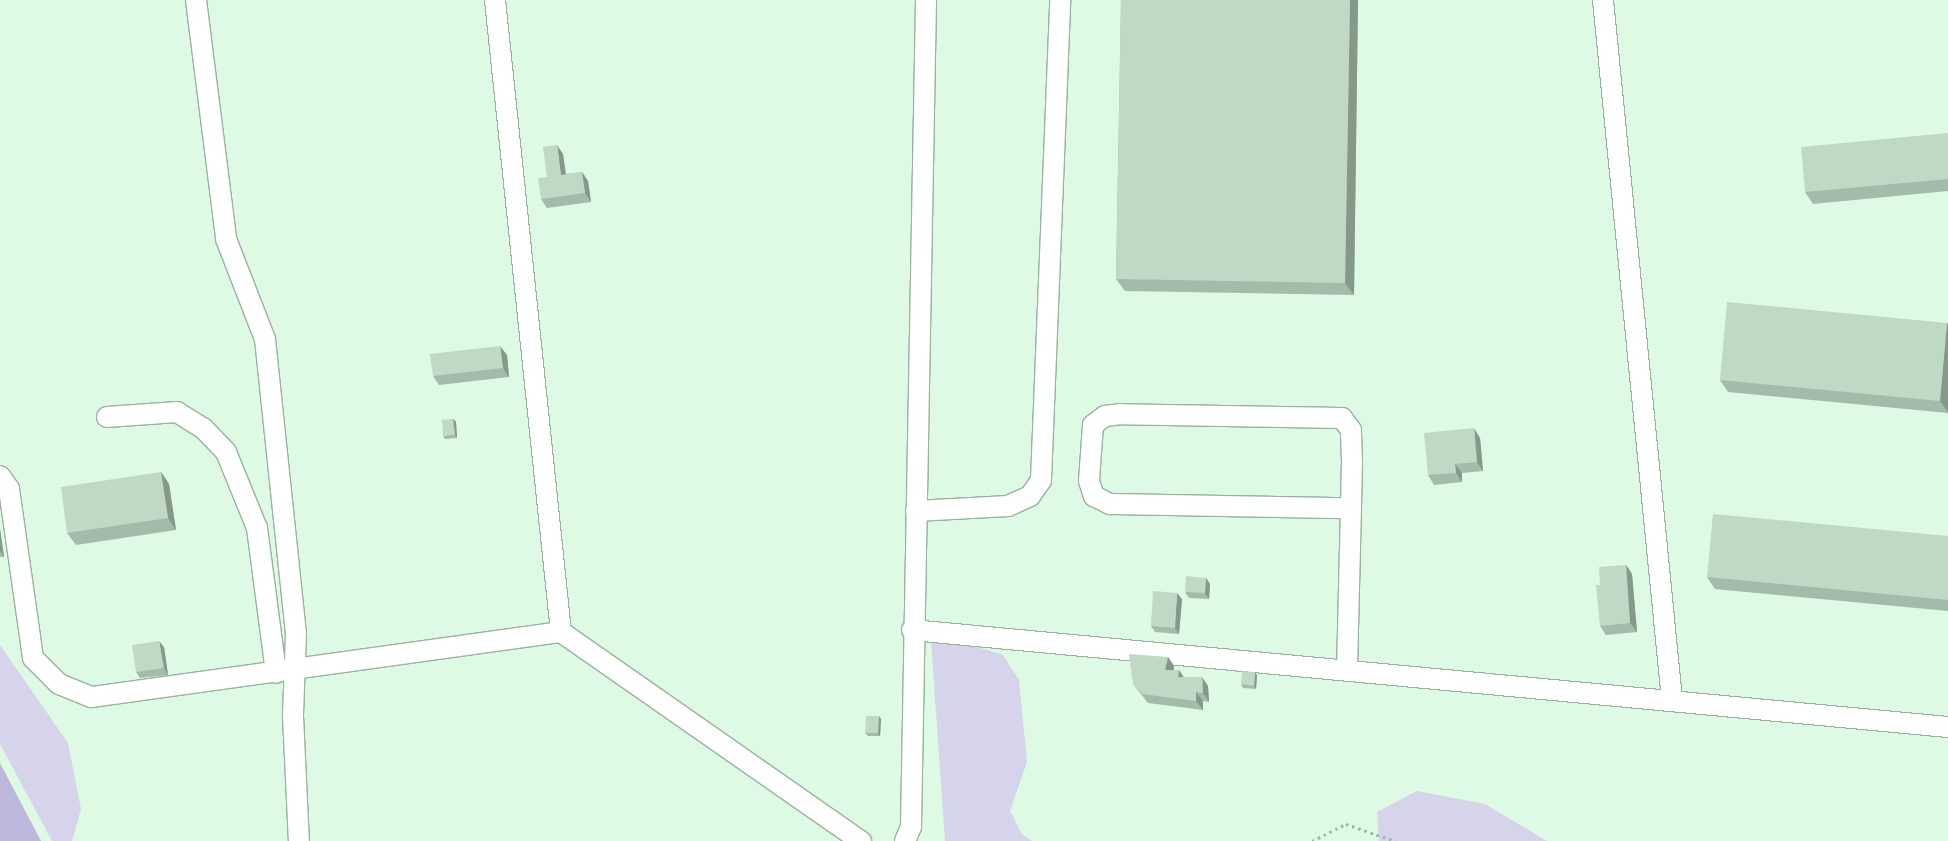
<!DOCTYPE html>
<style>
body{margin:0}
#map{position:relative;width:1948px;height:841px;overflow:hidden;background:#def9e4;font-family:Quicksand,sans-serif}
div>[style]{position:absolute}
.green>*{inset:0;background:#d6d4ea}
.water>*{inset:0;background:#bcb8db}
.path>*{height:2.5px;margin-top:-1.25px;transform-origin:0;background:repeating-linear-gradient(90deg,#a0b6a5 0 2.5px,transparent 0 6.5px)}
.roads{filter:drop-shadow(1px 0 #98b29e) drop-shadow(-1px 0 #98b29e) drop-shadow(0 1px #98b29e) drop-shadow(0 -1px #98b29e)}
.minor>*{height:20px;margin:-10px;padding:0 10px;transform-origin:10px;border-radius:10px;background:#fff}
.wall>*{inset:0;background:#a4bba9}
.shaded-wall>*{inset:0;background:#869889}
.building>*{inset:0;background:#bfd9c4}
span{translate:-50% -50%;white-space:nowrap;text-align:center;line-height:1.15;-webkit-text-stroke:4px #def9e4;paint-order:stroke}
</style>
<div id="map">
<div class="green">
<div style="clip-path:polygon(931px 641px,974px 646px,1003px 655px,1019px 680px,1027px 762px,1010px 811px,1022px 834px,1032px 841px,945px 841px)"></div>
<div style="clip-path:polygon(0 645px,68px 743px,81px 809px,72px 841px,52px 841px,0 744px)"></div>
<div style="clip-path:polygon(1417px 791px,1485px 804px,1547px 841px,1379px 841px,1377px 812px)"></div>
</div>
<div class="water">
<div style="clip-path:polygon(0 763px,41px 841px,0 841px)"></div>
</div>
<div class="path">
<div style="left:1312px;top:841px;width:38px;rotate:-27deg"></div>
<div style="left:1346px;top:824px;width:52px;rotate:19.1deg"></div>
</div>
<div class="roads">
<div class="minor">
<div style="left:196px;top:0;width:241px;rotate:82.8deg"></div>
<div style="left:226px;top:239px;width:107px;rotate:68.7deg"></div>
<div style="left:265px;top:339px;width:296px;rotate:84deg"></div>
<div style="left:296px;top:633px;width:83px;rotate:92.1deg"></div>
<div style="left:293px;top:716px;width:125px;rotate:87.3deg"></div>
<div style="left:495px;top:0;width:635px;rotate:84.04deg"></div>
<div style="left:561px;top:632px;width:366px;rotate:34.9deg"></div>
<div style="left:1603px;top:0;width:703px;rotate:84.37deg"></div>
<div style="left:107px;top:417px;width:70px;rotate:-4.1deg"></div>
<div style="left:177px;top:412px;width:31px;rotate:32deg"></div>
<div style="left:203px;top:428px;width:33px;rotate:46deg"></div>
<div style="left:226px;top:452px;width:82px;rotate:67.8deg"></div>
<div style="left:257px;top:528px;width:146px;rotate:82.5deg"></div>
<div style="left:0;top:476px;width:16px;rotate:55deg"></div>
<div style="left:9px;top:489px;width:171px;rotate:81.9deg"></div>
<div style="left:33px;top:658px;width:37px;rotate:45deg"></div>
<div style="left:59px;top:684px;width:35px;rotate:22deg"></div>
<div style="left:92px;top:697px;width:473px;rotate:-7.9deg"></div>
<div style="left:916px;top:511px;width:92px;rotate:-3.1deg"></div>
<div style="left:1008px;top:506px;width:24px;rotate:-24deg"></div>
<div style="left:1030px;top:496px;width:19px;rotate:-55deg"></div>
<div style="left:1041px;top:480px;width:480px;rotate:-87.7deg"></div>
<div style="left:912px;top:630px;width:1041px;rotate:5.35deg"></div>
<div style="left:1347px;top:670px;width:162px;rotate:-88.6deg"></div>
<div style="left:1351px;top:508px;width:46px;rotate:-88.8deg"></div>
<div style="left:1352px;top:462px;width:32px;rotate:-92deg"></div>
<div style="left:1351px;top:430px;width:15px;rotate:-127deg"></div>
<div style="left:1342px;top:418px;width:221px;rotate:-179deg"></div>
<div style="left:1121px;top:414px;width:16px;rotate:173deg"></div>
<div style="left:1105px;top:416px;width:15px;rotate:143deg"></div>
<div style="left:1093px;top:425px;width:56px;rotate:94.1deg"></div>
<div style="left:1089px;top:481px;width:16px;rotate:72deg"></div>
<div style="left:1094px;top:496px;width:18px;rotate:27deg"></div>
<div style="left:1110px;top:504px;width:241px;rotate:1deg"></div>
<div style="left:905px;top:841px;width:15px;rotate:-67deg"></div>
<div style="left:911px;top:827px;width:827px;rotate:-88.96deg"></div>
</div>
</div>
<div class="wall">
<div style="clip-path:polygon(1121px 0,1358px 0,1354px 295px,1125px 291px,1116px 279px)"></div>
<div style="clip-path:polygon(1948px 133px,1948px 191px,1813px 204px,1805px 192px)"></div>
<div style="clip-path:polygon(563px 154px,566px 174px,582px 172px,588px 181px,591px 202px,547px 208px,541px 199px,547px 177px)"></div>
<div style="clip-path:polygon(1947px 323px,1948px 324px,1948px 413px,1728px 392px,1720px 380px)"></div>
<div style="clip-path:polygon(507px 355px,509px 377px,439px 385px,433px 376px)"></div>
<div style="clip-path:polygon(453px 419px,456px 422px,457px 438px,445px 439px,443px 436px)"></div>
<div style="clip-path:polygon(1480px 438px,1483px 471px,1462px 473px,1462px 482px,1434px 485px,1428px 475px)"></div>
<div style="clip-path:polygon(161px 472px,169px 484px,176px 530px,76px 545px,67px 533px)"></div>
<div style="clip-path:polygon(0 529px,4px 557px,0 557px)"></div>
<div style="clip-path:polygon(1948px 536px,1948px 611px,1715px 589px,1707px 577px)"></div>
<div style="clip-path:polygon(1626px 565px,1632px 574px,1637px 632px,1606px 635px,1600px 626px,1600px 585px)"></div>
<div style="clip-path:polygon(1206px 578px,1210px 584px,1209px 599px,1189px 598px,1185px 592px)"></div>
<div style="clip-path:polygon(1182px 599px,1179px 634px,1155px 632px,1151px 626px)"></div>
<div style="clip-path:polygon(164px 647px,168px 675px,140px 678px,136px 672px)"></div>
<div style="clip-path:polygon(1168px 657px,1174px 666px,1174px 670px,1179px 670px,1183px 677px,1208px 686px,1209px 702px,1203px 701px,1203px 710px,1148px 703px,1133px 684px)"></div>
<div style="clip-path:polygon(1257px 675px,1256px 689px,1243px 688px,1241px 684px)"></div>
<div style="clip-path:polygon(879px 716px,881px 719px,880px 736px,868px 736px,865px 733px)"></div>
</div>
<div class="shaded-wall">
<div style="clip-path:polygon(1350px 0,1358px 0,1354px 295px,1345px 283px)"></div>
<div style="clip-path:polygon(557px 145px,563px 154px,567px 184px,561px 175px)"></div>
<div style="clip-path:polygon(582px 172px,588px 181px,591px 202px,585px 193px)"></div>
<div style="clip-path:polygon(1947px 323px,1948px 324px,1948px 412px,1940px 401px)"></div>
<div style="clip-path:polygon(500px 346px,507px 355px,509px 377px,503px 368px)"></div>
<div style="clip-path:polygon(453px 419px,456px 422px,457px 438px,455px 435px)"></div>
<div style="clip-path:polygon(1474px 428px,1480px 438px,1483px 471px,1477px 462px)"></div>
<div style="clip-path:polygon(1455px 464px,1462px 473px,1462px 482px,1456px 473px)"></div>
<div style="clip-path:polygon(161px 472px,169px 484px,176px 530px,168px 518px)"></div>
<div style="clip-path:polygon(0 529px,4px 557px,0 551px)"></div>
<div style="clip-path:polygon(1626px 565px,1632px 574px,1637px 632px,1630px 623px)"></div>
<div style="clip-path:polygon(1206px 578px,1210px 584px,1209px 599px,1205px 593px)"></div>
<div style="clip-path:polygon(1177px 593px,1182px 599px,1179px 634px,1175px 628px)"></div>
<div style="clip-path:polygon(159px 641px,164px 647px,168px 675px,164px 668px)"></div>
<div style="clip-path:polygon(1168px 657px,1174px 666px,1172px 679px,1165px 670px)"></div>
<div style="clip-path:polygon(1179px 670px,1185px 679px,1178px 677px)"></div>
<div style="clip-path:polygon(1255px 672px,1257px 675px,1256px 689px,1254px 686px)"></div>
<div style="clip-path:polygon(1202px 677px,1208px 686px,1209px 702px,1203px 693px)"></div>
<div style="clip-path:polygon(1196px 692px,1203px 701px,1203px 710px,1196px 701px)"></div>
<div style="clip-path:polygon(879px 716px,881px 719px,880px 736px,878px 733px)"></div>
</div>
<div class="building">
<div style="clip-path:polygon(1121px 0,1350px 0,1345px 283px,1116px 279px)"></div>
<div style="clip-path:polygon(1948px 133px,1948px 179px,1805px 192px,1801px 147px)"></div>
<div style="clip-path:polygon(557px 145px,561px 175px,582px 172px,585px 193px,541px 199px,538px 178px,547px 177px,543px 147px)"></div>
<div style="clip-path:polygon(1727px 302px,1947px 323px,1940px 401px,1720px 380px)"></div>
<div style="clip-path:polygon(500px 346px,503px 368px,433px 376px,430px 354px)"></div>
<div style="clip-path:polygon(453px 419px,455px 435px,443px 436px,442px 420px)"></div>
<div style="clip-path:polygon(1474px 428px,1477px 462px,1455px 464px,1456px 473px,1428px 475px,1424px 433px)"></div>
<div style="clip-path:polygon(161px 472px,168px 518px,67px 533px,61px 487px)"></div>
<div style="clip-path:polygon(1713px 514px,1948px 536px,1948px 600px,1707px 577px)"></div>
<div style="clip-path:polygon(1626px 565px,1630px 623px,1600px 626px,1596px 585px,1600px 585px,1599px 567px)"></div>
<div style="clip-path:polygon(1186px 576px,1206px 578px,1205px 593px,1185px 592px)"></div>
<div style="clip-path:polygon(1153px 591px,1177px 593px,1175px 628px,1151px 626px)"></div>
<div style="clip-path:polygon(159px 641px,164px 668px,136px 672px,132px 645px)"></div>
<div style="clip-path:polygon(1129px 654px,1168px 657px,1165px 670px,1179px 670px,1178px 677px,1202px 677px,1203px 693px,1196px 692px,1196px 701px,1142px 694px,1133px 684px)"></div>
<div style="clip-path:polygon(1242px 671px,1255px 672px,1254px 686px,1241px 684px)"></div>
<div style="clip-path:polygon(866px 716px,879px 716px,878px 733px,865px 733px)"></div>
</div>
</div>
